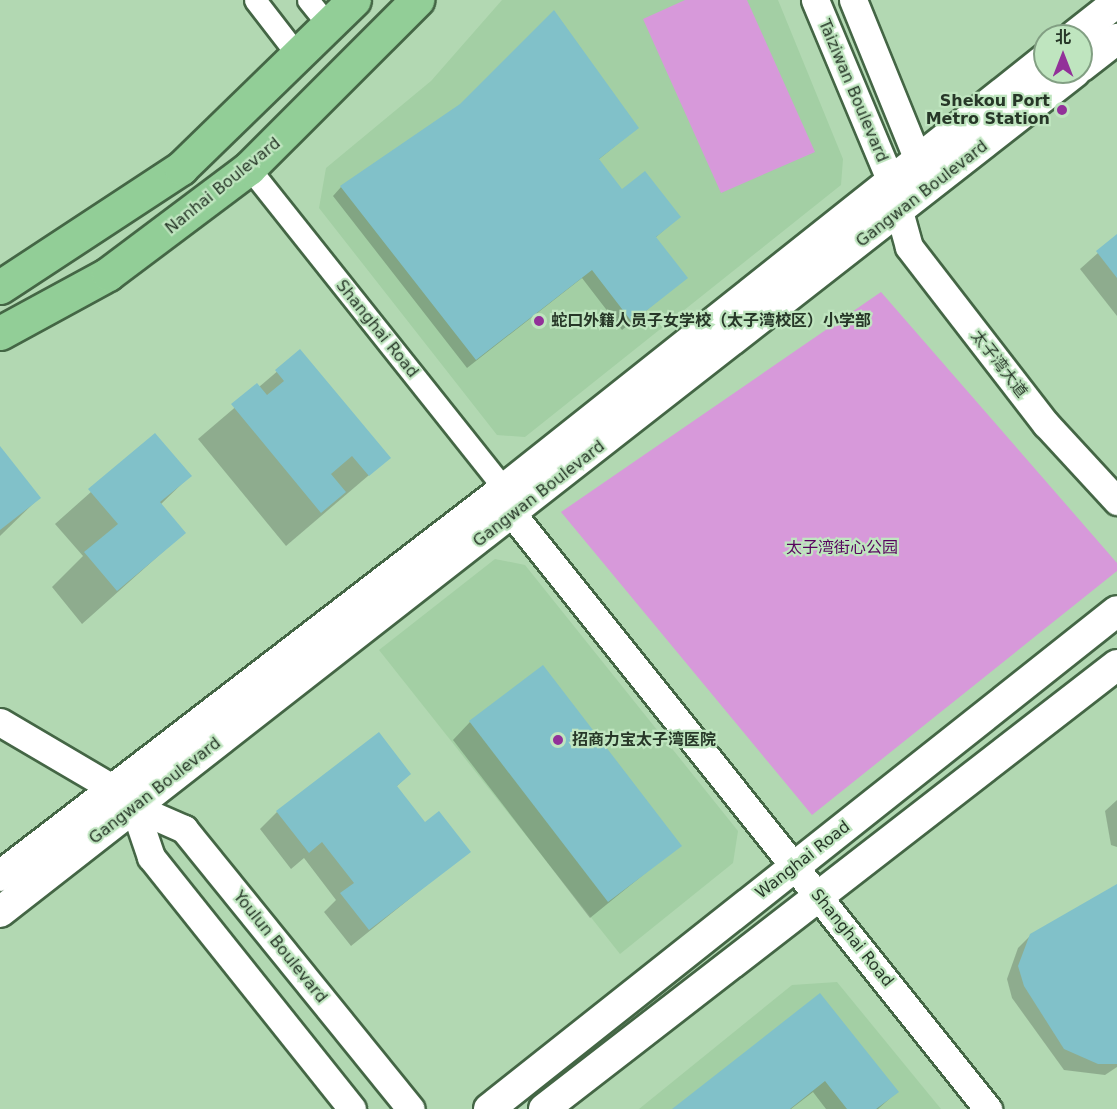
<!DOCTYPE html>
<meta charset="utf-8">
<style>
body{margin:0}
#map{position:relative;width:1117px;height:1109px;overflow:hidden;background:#b2d8b2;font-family:"DejaVu Sans","Noto Sans SC",sans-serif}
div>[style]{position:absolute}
.built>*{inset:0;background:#a3cfa4}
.green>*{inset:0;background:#d799da}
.shadow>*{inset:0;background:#0003}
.building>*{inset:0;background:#81c1c9}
.roads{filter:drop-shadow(2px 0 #446645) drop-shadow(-2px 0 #446645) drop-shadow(0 2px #446645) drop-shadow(0 -2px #446645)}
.minor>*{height:21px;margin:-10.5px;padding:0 10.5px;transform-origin:10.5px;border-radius:10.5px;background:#fff}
.tertiary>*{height:27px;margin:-13.5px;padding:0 13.5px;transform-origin:13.5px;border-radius:13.5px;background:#fff}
.secondary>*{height:30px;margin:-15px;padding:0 15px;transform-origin:15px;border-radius:15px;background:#fff}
.primary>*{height:33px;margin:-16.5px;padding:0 16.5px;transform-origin:16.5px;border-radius:16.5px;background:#92ce97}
.dots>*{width:16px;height:16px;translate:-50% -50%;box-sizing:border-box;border:3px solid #bfe5bf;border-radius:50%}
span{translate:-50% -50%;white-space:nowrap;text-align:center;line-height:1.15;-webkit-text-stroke:4.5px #bfe5bf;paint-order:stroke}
.street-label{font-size:16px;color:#273728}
.poi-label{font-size:16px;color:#273728;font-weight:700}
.right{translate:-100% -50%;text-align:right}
.left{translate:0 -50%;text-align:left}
.park-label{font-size:16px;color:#58045e}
.north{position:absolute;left:1033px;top:24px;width:60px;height:60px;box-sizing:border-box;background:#bfe5bf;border:2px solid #829f83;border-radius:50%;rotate:0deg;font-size:16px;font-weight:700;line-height:24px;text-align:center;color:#273728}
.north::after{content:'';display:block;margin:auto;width:21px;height:27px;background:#923199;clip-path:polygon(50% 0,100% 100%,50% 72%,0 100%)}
</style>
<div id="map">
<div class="built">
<div style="clip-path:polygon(502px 0,778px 0,843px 159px,841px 185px,525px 437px,497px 435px,319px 208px,326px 168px,431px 81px)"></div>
<div style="clip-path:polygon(495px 559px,525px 565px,738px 831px,733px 863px,620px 954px,379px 650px)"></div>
<div style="clip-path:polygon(837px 982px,941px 1109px,639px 1109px,792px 985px)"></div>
</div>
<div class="green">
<div style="clip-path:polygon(685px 0,747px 0,815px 152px,721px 193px,643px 19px)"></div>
<div style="clip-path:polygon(881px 292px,1117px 563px,1117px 571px,812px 815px,561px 512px)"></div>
</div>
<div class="shadow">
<div style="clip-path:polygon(637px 128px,598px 160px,621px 191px,679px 217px,655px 238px,686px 278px,622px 330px,582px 278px,467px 368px,333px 196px,341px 187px)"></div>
<div style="clip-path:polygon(1117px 236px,1117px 316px,1080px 269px)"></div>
<div style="clip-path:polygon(300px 352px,389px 458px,286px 546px,198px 439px)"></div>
<div style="clip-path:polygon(155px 435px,190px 476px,160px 505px,184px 533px,82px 624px,52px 587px,83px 556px,55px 524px)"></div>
<div style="clip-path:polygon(0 448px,39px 498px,0 536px)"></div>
<div style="clip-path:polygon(470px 722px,680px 845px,590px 918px,453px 740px)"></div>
<div style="clip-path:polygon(409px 774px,396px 787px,424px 824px,469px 851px,351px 946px,324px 912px,336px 900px,304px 858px,291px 869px,260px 829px,277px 812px)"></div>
<div style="clip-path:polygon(1117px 800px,1117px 847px,1111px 845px,1105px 811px)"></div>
<div style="clip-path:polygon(1117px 888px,1117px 1067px,1105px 1075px,1064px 1070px,1012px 998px,1007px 979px,1018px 948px,1031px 935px)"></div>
<div style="clip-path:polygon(820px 995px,897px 1092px,878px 1109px,826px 1109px,813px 1092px,791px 1109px,674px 1109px)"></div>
</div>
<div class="building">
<div style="clip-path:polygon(554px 10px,639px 128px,599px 159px,622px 189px,645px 171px,681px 217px,656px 237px,688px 278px,632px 322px,592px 270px,476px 360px,340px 186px,460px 104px)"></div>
<div style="clip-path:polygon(1117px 234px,1117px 278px,1096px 251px)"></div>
<div style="clip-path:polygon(300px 349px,391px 458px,369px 476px,352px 456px,331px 474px,346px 492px,321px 513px,231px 404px,257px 383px,267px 395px,284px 381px,275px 370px)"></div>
<div style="clip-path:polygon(155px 433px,192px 476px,160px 502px,186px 533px,117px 591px,84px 552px,118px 524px,88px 489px)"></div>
<div style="clip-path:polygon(0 446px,41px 498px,0 530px)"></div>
<div style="clip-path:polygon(543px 665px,682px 846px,608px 902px,469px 721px)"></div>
<div style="clip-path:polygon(379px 732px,411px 774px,397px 786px,425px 822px,439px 811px,471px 852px,369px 930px,340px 893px,354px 883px,322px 842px,309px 853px,276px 811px)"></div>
<div style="clip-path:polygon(1117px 884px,1117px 1064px,1098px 1064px,1064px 1049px,1024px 986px,1018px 966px,1030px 934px)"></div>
<div style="clip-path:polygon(820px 993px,899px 1092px,876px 1109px,847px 1109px,825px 1081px,790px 1109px,672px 1109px)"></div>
</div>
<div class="roads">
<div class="minor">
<div style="left:255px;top:0;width:72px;rotate:52.3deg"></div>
<div style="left:308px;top:0;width:35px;rotate:51deg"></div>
<div style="left:249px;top:168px;width:410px;rotate:51.5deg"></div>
</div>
<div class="tertiary">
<div style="left:815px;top:0;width:197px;rotate:67.3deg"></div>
<div style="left:891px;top:182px;width:67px;rotate:74.5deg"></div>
<div style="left:909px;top:247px;width:224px;rotate:52.3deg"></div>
<div style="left:1046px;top:424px;width:105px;rotate:47.3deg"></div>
<div style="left:853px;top:0;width:173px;rotate:67.9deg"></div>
<div style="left:918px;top:160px;width:22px;rotate:112deg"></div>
<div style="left:513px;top:515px;width:761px;rotate:51.35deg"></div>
<div style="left:0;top:722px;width:130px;rotate:30.5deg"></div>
<div style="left:112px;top:788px;width:29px;rotate:41deg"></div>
<div style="left:134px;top:807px;width:55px;rotate:23.7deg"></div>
<div style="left:184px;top:829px;width:360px;rotate:51deg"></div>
<div style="left:134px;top:807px;width:53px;rotate:71.2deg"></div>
<div style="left:151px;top:857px;width:322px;rotate:51.4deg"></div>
</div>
<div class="secondary">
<div style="left:1074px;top:36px;width:55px;rotate:-38.3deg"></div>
<div style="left:1081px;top:67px;width:46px;rotate:-37.9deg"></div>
<div style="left:0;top:876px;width:635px;rotate:-37.52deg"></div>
<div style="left:504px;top:489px;width:691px;rotate:-38.48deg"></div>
<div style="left:0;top:912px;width:1364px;rotate:-38deg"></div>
<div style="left:489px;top:1109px;width:801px;rotate:-38.41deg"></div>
<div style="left:544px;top:1109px;width:725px;rotate:-37.77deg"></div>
</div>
<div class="primary">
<div style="left:0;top:287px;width:217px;rotate:-33.3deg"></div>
<div style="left:181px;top:168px;width:241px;rotate:-44.2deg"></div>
<div style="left:0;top:333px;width:123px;rotate:-28.6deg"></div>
<div style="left:108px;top:274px;width:176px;rotate:-36.9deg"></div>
<div style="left:249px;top:168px;width:238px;rotate:-45deg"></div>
</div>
</div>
<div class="dots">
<div style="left:1062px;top:110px;background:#923199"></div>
<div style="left:539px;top:321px;background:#923199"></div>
<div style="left:558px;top:740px;background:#923199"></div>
</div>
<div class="street-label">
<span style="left:853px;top:91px;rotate:67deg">Taiziwan Boulevard</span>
<span style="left:223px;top:186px;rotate:-39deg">Nanhai Boulevard</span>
<span style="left:922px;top:194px;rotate:-38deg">Gangwan Boulevard</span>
<span style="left:377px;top:329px;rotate:51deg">Shanghai Road</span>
<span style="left:999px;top:364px;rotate:52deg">太子湾大道</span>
<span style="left:539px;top:494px;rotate:-38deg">Gangwan Boulevard</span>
<span style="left:155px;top:791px;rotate:-38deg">Gangwan Boulevard</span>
<span style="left:803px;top:860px;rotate:-38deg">Wanghai Road</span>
<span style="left:852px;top:938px;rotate:51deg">Shanghai Road</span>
<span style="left:280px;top:947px;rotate:51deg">Youlun Boulevard</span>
</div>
<div class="poi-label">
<span class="right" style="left:1050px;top:110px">Shekou Port<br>Metro Station</span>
<span class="left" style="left:551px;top:321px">蛇口外籍人员子女学校（太子湾校区）小学部</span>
<span class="left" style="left:572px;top:740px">招商力宝太子湾医院</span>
</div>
<div class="park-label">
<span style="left:842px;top:548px">太子湾街心公园</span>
</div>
<div class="north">北</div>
</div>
